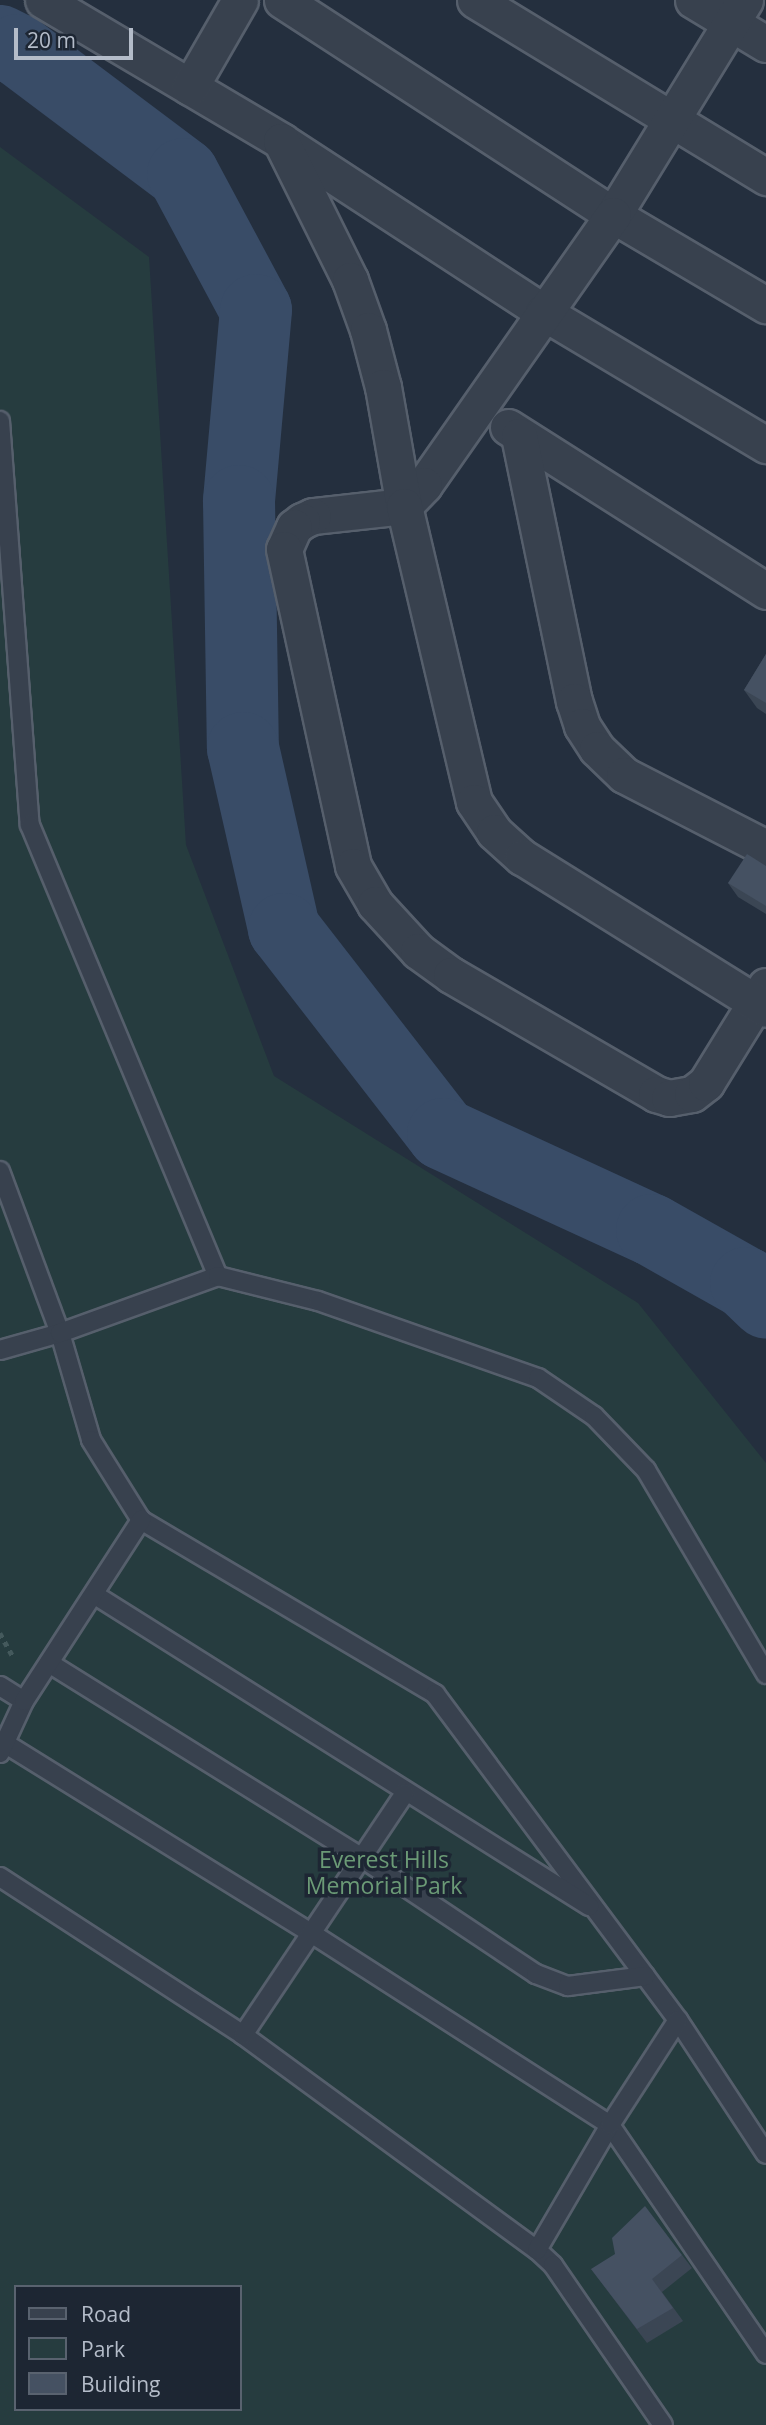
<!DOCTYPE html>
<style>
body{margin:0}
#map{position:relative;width:766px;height:2425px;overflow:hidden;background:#242f3e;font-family:"Open Sans",sans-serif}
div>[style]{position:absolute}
.green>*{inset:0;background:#263c3f}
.river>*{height:72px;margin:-36px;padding:0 36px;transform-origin:36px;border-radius:36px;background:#394c67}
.path>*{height:4.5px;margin-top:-2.25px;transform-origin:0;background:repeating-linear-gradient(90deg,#44595c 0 5px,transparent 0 10px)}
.roads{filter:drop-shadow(2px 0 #565f6c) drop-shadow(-2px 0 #565f6c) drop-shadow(0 2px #565f6c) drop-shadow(0 -2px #565f6c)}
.lane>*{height:18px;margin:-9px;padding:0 9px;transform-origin:9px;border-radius:9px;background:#38414e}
.street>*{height:35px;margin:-17.5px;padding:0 17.5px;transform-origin:17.5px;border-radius:17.5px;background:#38414e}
.wall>*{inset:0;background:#3b4654}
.building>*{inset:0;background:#455162}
span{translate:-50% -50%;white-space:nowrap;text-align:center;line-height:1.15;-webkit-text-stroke:7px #1d2633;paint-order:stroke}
.park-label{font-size:23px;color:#6b9a76}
.legend{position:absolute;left:14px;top:2285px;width:228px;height:126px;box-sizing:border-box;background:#1d2633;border:2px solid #59626f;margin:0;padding:9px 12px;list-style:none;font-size:21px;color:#b4bcc9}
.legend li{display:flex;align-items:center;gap:14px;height:35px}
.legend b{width:35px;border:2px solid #59626f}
.scale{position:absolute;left:14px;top:28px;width:119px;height:32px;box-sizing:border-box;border:4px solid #b4bcc9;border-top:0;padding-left:9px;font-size:21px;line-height:24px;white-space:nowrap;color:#b4bcc9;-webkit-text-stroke:5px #1d2633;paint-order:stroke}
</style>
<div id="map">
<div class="green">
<div style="clip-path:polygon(evenodd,0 147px,149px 257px,186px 845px,274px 1076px,638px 1303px,766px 1463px,766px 2425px,0 2425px,0 147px,16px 2287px,240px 2287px,240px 2409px,16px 2409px,16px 2287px)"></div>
</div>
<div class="river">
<div style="left:0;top:41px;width:20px;rotate:27deg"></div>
<div style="left:18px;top:50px;width:206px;rotate:36.9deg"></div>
<div style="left:183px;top:174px;width:154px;rotate:61.8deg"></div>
<div style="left:256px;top:310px;width:192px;rotate:95.1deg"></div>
<div style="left:239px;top:501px;width:247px;rotate:89.1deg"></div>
<div style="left:243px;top:748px;width:186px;rotate:77.2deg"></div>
<div style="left:284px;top:929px;width:259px;rotate:52.2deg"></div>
<div style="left:443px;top:1134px;width:230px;rotate:24.7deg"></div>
<div style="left:652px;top:1230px;width:108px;rotate:29.4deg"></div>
<div style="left:746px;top:1283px;width:28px;rotate:44deg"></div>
</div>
<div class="path">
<div style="left:0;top:1633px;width:29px;rotate:61deg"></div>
</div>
<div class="roads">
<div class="lane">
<div style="left:0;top:421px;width:405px;rotate:85.8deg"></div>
<div style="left:30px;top:825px;width:489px;rotate:67.4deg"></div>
<div style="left:0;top:1171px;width:173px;rotate:69.7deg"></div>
<div style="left:60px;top:1333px;width:111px;rotate:73.8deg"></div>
<div style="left:91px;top:1440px;width:94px;rotate:58deg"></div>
<div style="left:141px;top:1520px;width:342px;rotate:30.6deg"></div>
<div style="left:435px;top:1694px;width:407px;rotate:53.3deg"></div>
<div style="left:678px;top:2020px;width:160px;rotate:56.7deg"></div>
<div style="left:0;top:1350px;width:62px;rotate:-15.8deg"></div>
<div style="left:60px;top:1333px;width:168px;rotate:-19.8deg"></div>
<div style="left:218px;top:1276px;width:103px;rotate:14deg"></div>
<div style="left:318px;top:1301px;width:233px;rotate:19.3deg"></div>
<div style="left:538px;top:1378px;width:68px;rotate:34.2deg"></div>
<div style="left:594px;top:1416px;width:75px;rotate:46.1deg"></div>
<div style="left:646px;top:1470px;width:237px;rotate:59.5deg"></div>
<div style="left:95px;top:1595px;width:584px;rotate:32.19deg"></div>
<div style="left:49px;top:1663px;width:369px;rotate:31.9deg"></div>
<div style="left:362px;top:1858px;width:209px;rotate:33.7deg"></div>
<div style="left:536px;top:1974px;width:34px;rotate:21deg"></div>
<div style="left:568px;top:1986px;width:78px;rotate:-7.4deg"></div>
<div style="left:0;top:1686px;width:28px;rotate:32deg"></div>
<div style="left:6px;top:1744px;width:359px;rotate:31.8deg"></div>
<div style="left:311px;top:1933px;width:355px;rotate:32.7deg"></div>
<div style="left:610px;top:2125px;width:277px;rotate:55.7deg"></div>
<div style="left:0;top:1753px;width:57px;rotate:-65.2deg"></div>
<div style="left:24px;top:1701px;width:216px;rotate:-57.1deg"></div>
<div style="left:0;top:1877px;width:290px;rotate:33deg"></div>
<div style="left:243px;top:2035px;width:364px;rotate:36.2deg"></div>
<div style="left:537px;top:2250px;width:22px;rotate:43deg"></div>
<div style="left:553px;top:2265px;width:194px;rotate:55.5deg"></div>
<div style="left:243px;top:2035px;width:291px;rotate:-56.2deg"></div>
<div style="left:537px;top:2250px;width:145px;rotate:-59.7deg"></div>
<div style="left:610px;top:2125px;width:125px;rotate:-57.1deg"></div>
</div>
<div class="street">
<div style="left:43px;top:0;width:277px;rotate:30.6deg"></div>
<div style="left:281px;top:141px;width:313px;rotate:33.1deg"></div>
<div style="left:543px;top:312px;width:260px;rotate:30.8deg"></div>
<div style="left:282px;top:0;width:395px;rotate:33deg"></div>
<div style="left:613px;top:215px;width:178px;rotate:30.5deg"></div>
<div style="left:475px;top:0;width:341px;rotate:31.3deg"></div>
<div style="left:693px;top:0;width:85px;rotate:31.1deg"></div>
<div style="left:745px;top:0;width:252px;rotate:121.5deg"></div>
<div style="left:613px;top:215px;width:330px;rotate:125deg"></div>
<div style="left:424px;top:485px;width:29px;rotate:134deg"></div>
<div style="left:404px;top:506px;width:92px;rotate:173.7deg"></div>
<div style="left:313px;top:516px;width:12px;rotate:156deg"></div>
<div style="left:302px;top:521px;width:10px;rotate:143deg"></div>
<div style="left:294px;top:527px;width:24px;rotate:114deg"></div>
<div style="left:284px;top:549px;width:324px;rotate:77.7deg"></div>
<div style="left:353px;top:866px;width:44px;rotate:59.9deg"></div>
<div style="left:375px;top:904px;width:64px;rotate:47.5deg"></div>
<div style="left:418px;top:951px;width:41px;rotate:36deg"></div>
<div style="left:451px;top:975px;width:237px;rotate:30.1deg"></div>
<div style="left:656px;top:1094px;width:14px;rotate:17deg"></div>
<div style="left:669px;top:1098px;width:23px;rotate:-10deg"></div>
<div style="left:692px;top:1094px;width:18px;rotate:-38deg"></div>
<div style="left:706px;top:1083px;width:114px;rotate:-58.3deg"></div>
<div style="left:190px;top:87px;width:100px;rotate:-60.1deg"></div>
<div style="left:281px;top:141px;width:155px;rotate:63.6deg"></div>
<div style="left:350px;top:280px;width:53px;rotate:70.2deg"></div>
<div style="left:368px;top:330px;width:59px;rotate:75.3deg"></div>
<div style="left:383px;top:387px;width:121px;rotate:80deg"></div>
<div style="left:404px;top:506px;width:304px;rotate:76.7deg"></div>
<div style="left:474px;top:802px;width:36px;rotate:56deg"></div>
<div style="left:494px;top:832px;width:38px;rotate:42deg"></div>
<div style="left:522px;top:857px;width:287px;rotate:31.9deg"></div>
<div style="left:508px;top:427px;width:306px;rotate:32.4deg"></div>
<div style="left:519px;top:436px;width:271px;rotate:78.3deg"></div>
<div style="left:574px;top:701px;width:26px;rotate:72deg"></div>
<div style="left:582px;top:726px;width:27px;rotate:57deg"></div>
<div style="left:597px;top:749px;width:37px;rotate:44deg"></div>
<div style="left:624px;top:775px;width:160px;rotate:27.2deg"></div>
</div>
</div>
<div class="wall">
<div style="clip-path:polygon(766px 654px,766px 714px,757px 708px,744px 690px)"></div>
<div style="clip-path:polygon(766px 866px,766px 914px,738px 897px,728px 883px)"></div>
<div style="clip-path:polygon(682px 2255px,692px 2268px,662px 2292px,683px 2321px,647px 2343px,591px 2269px)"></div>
</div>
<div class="building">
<div style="clip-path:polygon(766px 654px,766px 703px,744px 690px)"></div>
<div style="clip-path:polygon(747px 854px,766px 866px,766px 906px,728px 883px)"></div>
<div style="clip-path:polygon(645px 2206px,682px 2255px,652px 2279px,673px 2308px,637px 2329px,591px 2269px,615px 2254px,612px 2238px)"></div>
</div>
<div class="park-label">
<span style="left:384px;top:1872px">Everest Hills<br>Memorial Park</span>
</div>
<ul class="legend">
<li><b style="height:9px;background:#38414e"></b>Road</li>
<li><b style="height:19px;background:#263c3f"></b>Park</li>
<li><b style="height:19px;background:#455162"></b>Building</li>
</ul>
<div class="scale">20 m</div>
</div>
